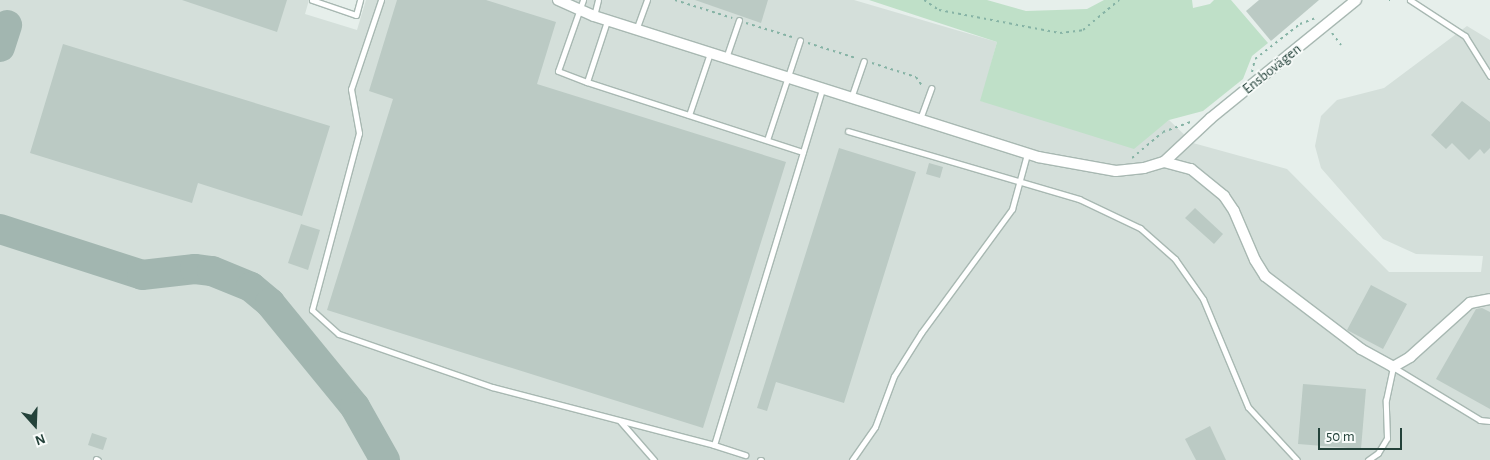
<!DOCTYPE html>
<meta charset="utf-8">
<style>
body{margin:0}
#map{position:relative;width:1490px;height:460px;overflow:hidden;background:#e6efeb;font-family:"Alegreya Sans",sans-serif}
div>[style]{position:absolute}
.built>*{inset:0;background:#d4dfda}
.green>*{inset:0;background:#bfe0c8}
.taxiway>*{height:30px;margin:-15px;padding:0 15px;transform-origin:15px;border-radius:15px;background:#a2b6b0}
.building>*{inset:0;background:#bbcac4}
.path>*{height:2px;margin-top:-1px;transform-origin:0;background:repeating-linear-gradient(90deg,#86b3a5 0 2.5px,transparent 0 6.5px)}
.roads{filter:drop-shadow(1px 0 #a8b8b2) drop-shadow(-1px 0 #a8b8b2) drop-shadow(0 1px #a8b8b2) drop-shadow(0 -1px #a8b8b2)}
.service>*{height:5px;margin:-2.5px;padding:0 2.5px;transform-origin:2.5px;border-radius:2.5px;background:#fff}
.minor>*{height:10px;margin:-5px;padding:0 5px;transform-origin:5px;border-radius:5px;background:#fff}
span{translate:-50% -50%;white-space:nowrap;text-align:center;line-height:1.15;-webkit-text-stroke:4px #f7fbf9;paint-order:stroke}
.street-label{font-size:15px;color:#24423a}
.north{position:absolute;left:10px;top:400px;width:50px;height:50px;-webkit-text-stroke:4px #f7fbf9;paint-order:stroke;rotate:160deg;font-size:14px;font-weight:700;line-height:20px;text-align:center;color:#24423a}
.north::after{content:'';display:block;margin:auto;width:18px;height:22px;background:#24423a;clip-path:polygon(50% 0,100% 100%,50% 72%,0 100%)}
.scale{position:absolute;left:1318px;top:428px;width:84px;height:22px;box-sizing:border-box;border:2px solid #24423a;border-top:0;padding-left:6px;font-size:15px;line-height:18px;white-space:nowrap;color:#24423a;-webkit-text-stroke:4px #f7fbf9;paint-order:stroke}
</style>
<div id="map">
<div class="built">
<div style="clip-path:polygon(0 0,309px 0,305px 14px,357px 30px,366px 0,854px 0,997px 42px,981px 101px,1154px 131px,1169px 120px,1193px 143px,1287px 169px,1389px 272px,1481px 272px,1483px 256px,1416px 254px,1383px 239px,1321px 168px,1315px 146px,1321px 116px,1337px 100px,1384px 88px,1467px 26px,1490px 40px,1490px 460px,0 460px)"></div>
</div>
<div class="green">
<div style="clip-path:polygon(869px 0,987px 0,1026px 11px,1087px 9px,1104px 0,1192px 0,1193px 8px,1210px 4px,1214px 0,1231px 0,1268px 43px,1252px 56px,1243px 79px,1203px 111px,1169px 120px,1134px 149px,980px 101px,997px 42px)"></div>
</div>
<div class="taxiway">
<div style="left:0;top:47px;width:23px;rotate:-72deg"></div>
<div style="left:0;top:229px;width:149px;rotate:17.9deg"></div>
<div style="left:142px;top:275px;width:53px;rotate:-6.5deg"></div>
<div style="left:195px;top:269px;width:17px;rotate:7deg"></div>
<div style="left:212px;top:271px;width:42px;rotate:22.3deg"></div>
<div style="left:251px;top:287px;width:25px;rotate:40deg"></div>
<div style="left:270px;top:303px;width:134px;rotate:50.7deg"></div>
<div style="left:355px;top:407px;width:61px;rotate:60.5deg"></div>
</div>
<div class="building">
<div style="clip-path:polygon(182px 0,287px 0,277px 32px)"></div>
<div style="clip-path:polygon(397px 0,486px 0,556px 22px,537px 84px,786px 162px,703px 428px,327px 310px,393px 99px,369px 91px)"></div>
<div style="clip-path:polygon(695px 0,768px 0,761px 23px)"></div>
<div style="clip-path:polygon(1259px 0,1319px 0,1271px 41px,1246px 11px)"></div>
<div style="clip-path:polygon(63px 44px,330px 126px,302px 216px,198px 183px,192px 203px,30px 153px)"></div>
<div style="clip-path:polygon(1462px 101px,1490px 122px,1490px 148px,1484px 154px,1480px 149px,1469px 160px,1452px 143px,1446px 149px,1431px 135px)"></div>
<div style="clip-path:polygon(839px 148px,916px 172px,844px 403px,776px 382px,767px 411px,757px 408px)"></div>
<div style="clip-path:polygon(929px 163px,943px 167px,940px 178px,926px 174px)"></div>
<div style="clip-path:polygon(1195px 208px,1223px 234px,1214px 244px,1185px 218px)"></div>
<div style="clip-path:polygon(301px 224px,320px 230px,308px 270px,288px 263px)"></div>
<div style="clip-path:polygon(1371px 285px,1407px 304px,1383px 349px,1347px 330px)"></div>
<div style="clip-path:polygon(1482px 308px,1490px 312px,1490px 409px,1436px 379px,1476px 309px)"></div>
<div style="clip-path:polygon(1303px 384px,1366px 389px,1361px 449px,1298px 444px)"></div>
<div style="clip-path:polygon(1210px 426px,1226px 460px,1196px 460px,1185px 439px)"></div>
<div style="clip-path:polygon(92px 433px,107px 438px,103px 450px,88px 445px)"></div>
</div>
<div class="path">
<div style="left:675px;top:0;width:60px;rotate:17.5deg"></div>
<div style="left:924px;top:0;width:18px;rotate:34deg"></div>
<div style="left:939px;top:10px;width:123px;rotate:10.8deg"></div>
<div style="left:1060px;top:33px;width:23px;rotate:-7deg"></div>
<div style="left:1083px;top:30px;width:47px;rotate:-39.8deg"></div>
<div style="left:1389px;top:0;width:1px"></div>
<div style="left:746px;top:23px;width:48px;rotate:16.9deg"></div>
<div style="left:1332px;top:33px;width:15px;rotate:53deg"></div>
<div style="left:808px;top:43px;width:50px;rotate:17.4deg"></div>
<div style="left:872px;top:63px;width:46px;rotate:17.7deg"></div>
<div style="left:916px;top:77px;width:12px;rotate:55deg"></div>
<div style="left:1252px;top:72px;width:13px;rotate:-77deg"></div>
<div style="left:1255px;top:59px;width:57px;rotate:-37.9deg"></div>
<div style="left:1300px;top:24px;width:17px;rotate:-21deg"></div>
<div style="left:1132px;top:158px;width:40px;rotate:-40deg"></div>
<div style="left:1163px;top:132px;width:30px;rotate:-20deg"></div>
</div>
<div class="roads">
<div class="service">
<div style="left:312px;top:0;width:46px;rotate:18.8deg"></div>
<div style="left:356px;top:15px;width:16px;rotate:-75deg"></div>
<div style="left:381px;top:0;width:94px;rotate:108.6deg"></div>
<div style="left:351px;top:89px;width:45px;rotate:79.7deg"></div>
<div style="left:359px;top:133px;width:183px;rotate:104.9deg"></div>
<div style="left:312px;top:310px;width:36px;rotate:42deg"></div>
<div style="left:339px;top:334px;width:162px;rotate:19.1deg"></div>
<div style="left:492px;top:387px;width:229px;rotate:14.6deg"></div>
<div style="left:714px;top:445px;width:372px;rotate:-73.1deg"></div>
<div style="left:583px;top:0;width:75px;rotate:109.4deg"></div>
<div style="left:558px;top:71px;width:31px;rotate:21deg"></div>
<div style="left:1410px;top:0;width:66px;rotate:33.2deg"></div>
<div style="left:1465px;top:36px;width:47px;rotate:58deg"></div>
<div style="left:594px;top:16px;width:16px;rotate:-76deg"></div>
<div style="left:607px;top:21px;width:64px;rotate:108.2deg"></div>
<div style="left:587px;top:82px;width:227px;rotate:18deg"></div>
<div style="left:636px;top:30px;width:32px;rotate:-70deg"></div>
<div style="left:726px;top:58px;width:40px;rotate:-71.1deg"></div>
<div style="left:851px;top:98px;width:39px;rotate:-71deg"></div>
<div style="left:689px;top:115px;width:65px;rotate:-71.3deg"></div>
<div style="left:920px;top:119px;width:33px;rotate:-70deg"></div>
<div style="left:848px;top:131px;width:241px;rotate:16.4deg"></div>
<div style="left:1079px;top:199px;width:68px;rotate:25.4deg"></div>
<div style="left:1140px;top:228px;width:47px;rotate:41.5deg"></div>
<div style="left:1175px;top:259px;width:49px;rotate:55deg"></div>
<div style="left:1203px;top:299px;width:117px;rotate:67.4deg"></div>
<div style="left:1248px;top:407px;width:72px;rotate:47.2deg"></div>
<div style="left:767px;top:140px;width:105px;rotate:-71.7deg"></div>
<div style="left:620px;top:421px;width:52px;rotate:48.9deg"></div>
<div style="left:714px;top:445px;width:33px;rotate:18deg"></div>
<div style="left:96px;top:459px;width:2px;rotate:27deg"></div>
<div style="left:760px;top:460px;width:1px"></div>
<div style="left:852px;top:460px;width:40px;rotate:-55.1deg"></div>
<div style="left:875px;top:427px;width:54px;rotate:-69.6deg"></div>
<div style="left:894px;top:376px;width:51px;rotate:-57.9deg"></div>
<div style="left:921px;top:333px;width:154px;rotate:-53.7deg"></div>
<div style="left:1012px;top:209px;width:57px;rotate:-74.7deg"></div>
<div style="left:1368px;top:460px;width:12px;rotate:-35deg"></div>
<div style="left:1378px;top:453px;width:17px;rotate:-59deg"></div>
<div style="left:1387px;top:438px;width:38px;rotate:-92deg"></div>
<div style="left:1386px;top:400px;width:34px;rotate:-78deg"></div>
<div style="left:1393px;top:367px;width:102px;rotate:31.3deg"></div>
<div style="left:1480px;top:420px;width:10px;rotate:6deg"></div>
</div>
<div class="minor">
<div style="left:558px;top:0;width:39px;rotate:24deg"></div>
<div style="left:594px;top:16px;width:466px;rotate:17.6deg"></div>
<div style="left:1038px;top:157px;width:79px;rotate:10.2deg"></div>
<div style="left:1116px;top:171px;width:28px;rotate:-6deg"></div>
<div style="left:1144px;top:168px;width:21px;rotate:-17deg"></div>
<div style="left:1164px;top:162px;width:64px;rotate:-43.1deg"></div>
<div style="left:1211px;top:118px;width:187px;rotate:-39.1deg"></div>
<div style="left:1164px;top:162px;width:28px;rotate:15deg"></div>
<div style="left:1191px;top:169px;width:43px;rotate:39.3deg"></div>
<div style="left:1224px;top:196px;width:18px;rotate:56deg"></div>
<div style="left:1234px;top:211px;width:53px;rotate:66.8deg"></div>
<div style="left:1255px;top:260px;width:19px;rotate:58deg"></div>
<div style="left:1265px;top:276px;width:121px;rotate:37.2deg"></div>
<div style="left:1361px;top:349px;width:37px;rotate:29deg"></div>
<div style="left:1393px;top:367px;width:20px;rotate:-30deg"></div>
<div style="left:1410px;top:357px;width:81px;rotate:-42deg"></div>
<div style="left:1470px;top:303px;width:20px;rotate:-11deg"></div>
</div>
</div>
<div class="street-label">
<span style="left:1272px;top:69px;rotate:-39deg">Ensbovägen</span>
</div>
<div class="north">N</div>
<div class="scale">50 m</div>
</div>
